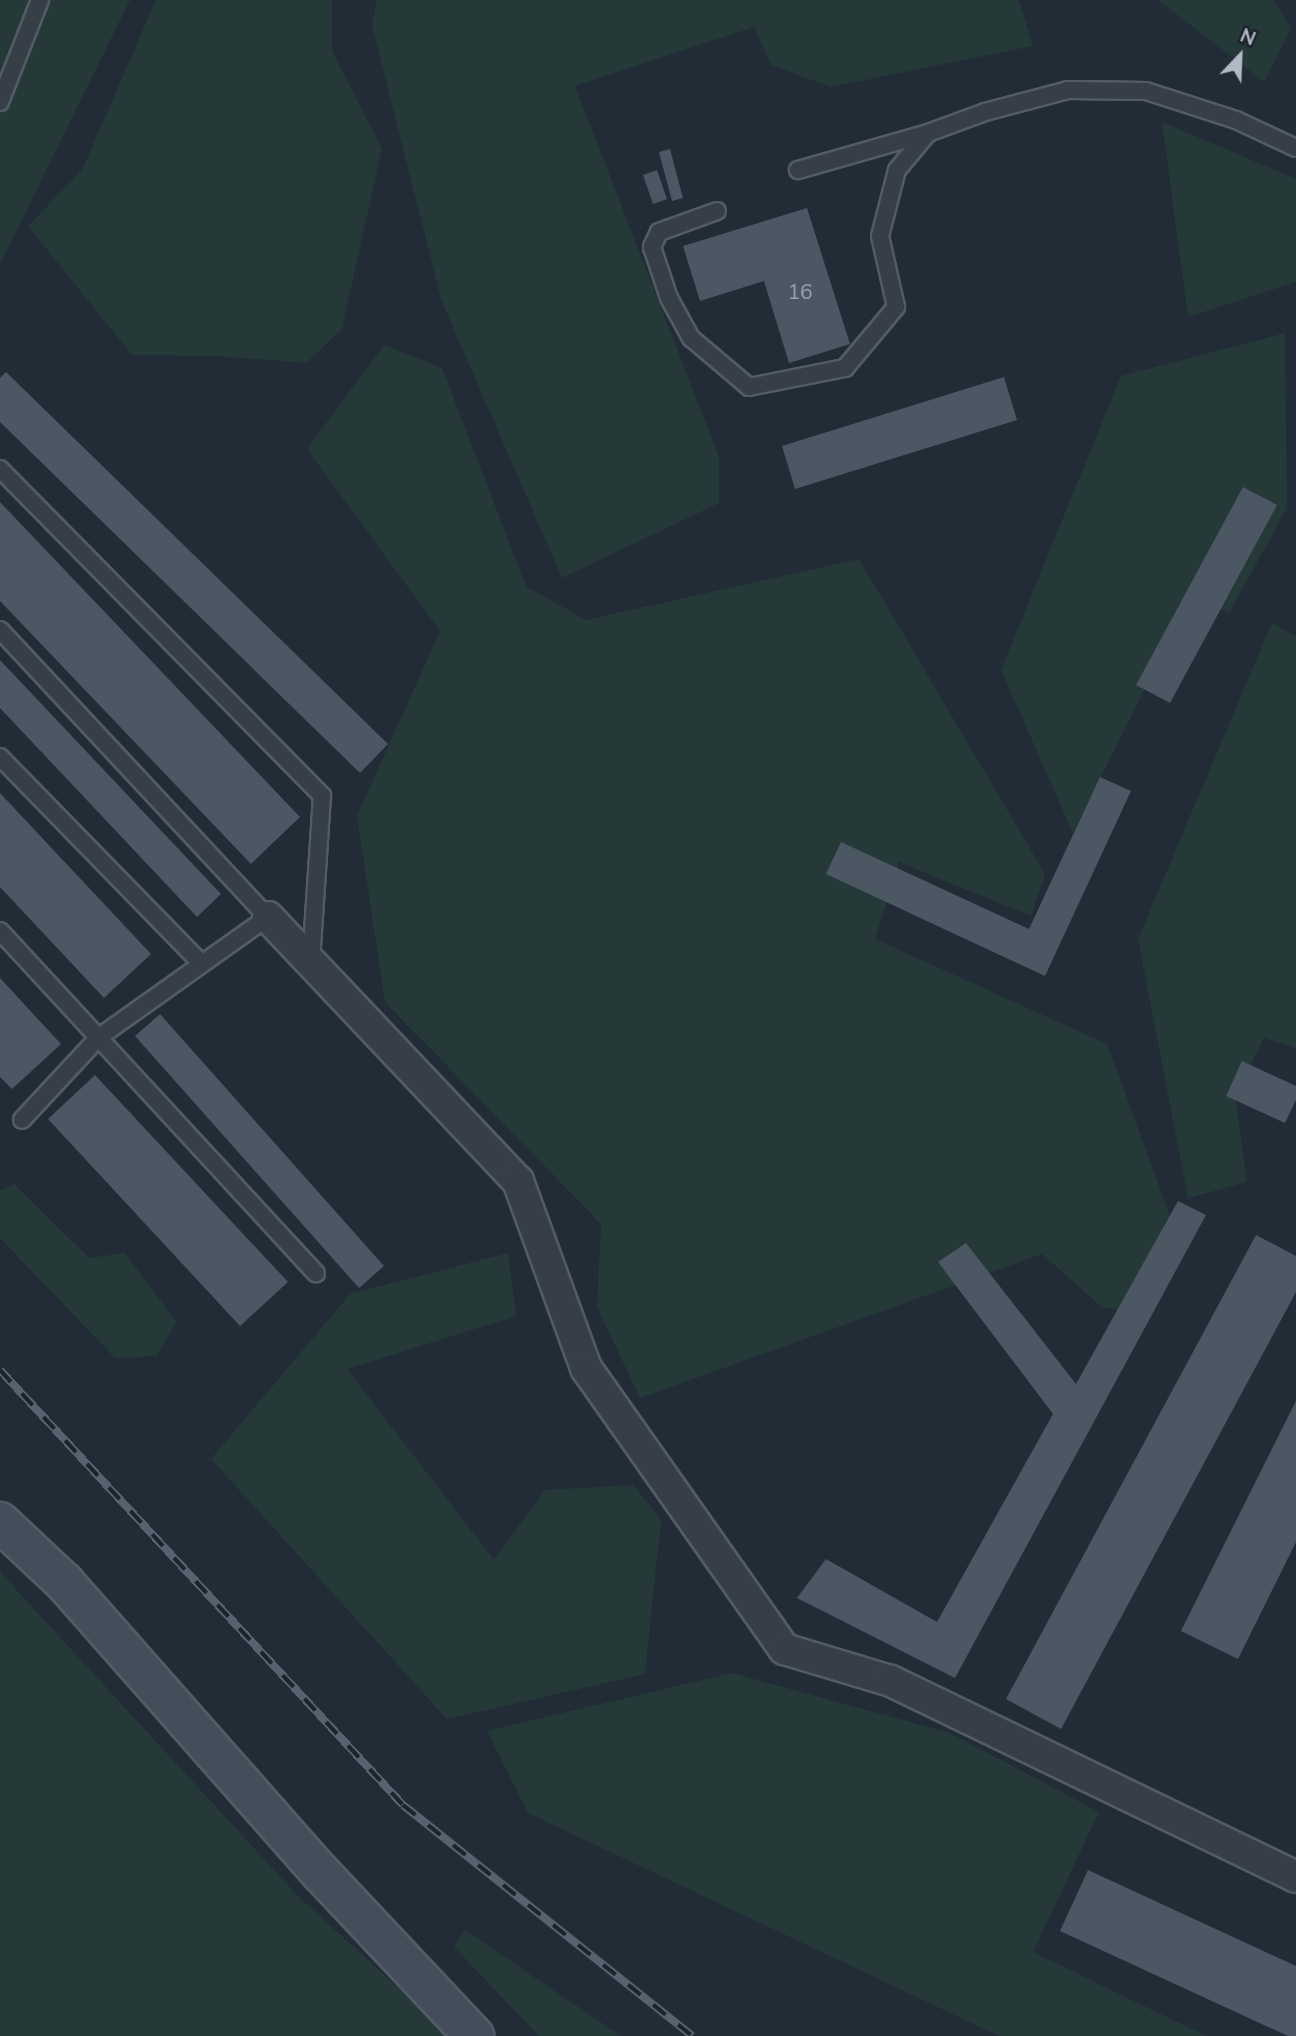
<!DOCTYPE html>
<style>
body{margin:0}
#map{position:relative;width:1296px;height:2036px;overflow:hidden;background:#222c37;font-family:Mulish,sans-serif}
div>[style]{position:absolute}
.green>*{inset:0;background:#253939}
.building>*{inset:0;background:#4b5763}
.roads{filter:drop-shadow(2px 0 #535c65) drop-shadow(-2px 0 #535c65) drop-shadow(0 2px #535c65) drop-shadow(0 -2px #535c65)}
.service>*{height:16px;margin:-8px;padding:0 8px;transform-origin:8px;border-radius:8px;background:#363e47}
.minor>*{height:30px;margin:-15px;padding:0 15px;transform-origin:15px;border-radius:15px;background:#363e47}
.secondary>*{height:38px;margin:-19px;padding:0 19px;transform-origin:19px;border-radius:19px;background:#444e5a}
.rail>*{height:8px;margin-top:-4px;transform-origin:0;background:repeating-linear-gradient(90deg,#1b232c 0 16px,#58626e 0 32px);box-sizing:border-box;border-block:2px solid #58626e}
span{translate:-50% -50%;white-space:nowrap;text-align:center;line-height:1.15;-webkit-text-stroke:5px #1b232c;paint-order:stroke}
.number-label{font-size:21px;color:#97a0ac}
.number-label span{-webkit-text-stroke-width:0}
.north{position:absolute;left:1205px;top:21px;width:70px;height:70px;-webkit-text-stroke:5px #1b232c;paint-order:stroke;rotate:23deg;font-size:19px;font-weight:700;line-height:28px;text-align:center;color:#b0b9c4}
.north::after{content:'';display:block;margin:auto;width:24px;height:32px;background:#b0b9c4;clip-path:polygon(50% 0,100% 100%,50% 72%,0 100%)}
</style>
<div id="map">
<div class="green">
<div style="clip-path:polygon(0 0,130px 0,0 264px)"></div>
<div style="clip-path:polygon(156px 0,332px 0,332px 51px,382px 149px,342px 329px,306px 363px,218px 356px,132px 355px,28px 226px,82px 170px)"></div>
<div style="clip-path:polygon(377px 0,1019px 0,1033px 46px,831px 87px,771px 65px,754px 27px,575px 86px,719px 457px,719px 503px,562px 578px,442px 302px,372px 25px)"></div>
<div style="clip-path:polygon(1158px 0,1273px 0,1291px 28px,1264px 82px)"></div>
<div style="clip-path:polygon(1162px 122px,1296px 179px,1296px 282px,1188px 317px)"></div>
<div style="clip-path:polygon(1285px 333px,1287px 508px,1229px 613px,1191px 596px,1073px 833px,1001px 670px,1121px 376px)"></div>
<div style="clip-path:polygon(384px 345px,442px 368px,526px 586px,586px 620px,859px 559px,1045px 874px,1031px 916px,899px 862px,875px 939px,1107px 1044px,1173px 1224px,1136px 1311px,1103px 1308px,1042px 1254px,640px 1398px,597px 1307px,601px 1224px,385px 1002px,357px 816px,440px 631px,307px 449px)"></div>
<div style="clip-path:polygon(1272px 623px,1296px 636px,1296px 1048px,1264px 1038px,1235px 1095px,1247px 1182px,1188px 1198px,1138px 939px)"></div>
<div style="clip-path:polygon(14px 1184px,89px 1258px,125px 1253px,177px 1322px,156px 1356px,115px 1358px,0 1238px,0 1191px)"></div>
<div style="clip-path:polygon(508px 1253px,516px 1316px,347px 1369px,494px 1560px,545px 1490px,633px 1485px,661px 1520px,645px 1674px,447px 1719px,211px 1459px,350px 1294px)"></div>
<div style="clip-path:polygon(0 1572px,298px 1896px,451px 2036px,0 2036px)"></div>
<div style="clip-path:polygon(732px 1673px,950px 1733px,1099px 1812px,1033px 1952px,1206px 2036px,999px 2036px,528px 1813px,487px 1731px)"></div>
<div style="clip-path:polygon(465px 1930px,621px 2036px,539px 2036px,454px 1947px)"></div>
</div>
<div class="building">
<div style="clip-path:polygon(670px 149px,683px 198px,672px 201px,659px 152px)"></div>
<div style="clip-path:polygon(657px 170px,667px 199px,653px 204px,643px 175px)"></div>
<div style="clip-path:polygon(807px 208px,850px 344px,789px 363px,764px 281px,700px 301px,683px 246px)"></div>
<div style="clip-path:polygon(6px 372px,388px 744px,360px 773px,0 422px,0 378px)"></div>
<div style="clip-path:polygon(1004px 377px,1017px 420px,795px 489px,782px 446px)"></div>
<div style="clip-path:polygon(1243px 487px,1277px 505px,1170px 703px,1136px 685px)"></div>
<div style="clip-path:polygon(0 502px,300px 817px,251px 864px,0 601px)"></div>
<div style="clip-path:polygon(0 660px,221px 894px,197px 917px,0 708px)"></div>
<div style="clip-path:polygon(1100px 777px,1131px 791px,1045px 976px,826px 874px,841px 842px,1029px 929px)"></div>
<div style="clip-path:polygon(0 793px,151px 954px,104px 998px,0 887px)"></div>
<div style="clip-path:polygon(0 978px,61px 1044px,12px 1089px,0 1077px)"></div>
<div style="clip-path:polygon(160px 1014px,384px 1266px,359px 1288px,135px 1036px)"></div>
<div style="clip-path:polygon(1242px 1061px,1296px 1086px,1296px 1100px,1285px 1123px,1226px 1096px)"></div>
<div style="clip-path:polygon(95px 1075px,288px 1282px,240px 1326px,48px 1119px)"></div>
<div style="clip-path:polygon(1178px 1201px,1206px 1215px,955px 1678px,797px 1598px,826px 1559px,937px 1622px,1053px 1414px,938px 1262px,966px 1243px,1076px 1384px)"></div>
<div style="clip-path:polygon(1256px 1235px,1296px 1256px,1296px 1292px,1061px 1729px,1006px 1699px)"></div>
<div style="clip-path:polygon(1296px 1401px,1296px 1542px,1238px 1659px,1181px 1631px)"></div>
<div style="clip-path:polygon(1088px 1870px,1296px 1966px,1296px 2036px,1288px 2036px,1060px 1931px)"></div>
</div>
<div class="roads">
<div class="service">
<div style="left:0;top:102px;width:110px;rotate:-68.6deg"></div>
<div style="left:798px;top:170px;width:135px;rotate:-15.9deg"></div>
<div style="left:717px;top:211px;width:62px;rotate:160.1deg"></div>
<div style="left:659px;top:232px;width:17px;rotate:115deg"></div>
<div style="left:652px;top:247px;width:54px;rotate:71.6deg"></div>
<div style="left:669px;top:298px;width:46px;rotate:61.2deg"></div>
<div style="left:691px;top:338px;width:76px;rotate:40.2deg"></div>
<div style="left:749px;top:387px;width:98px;rotate:-11.2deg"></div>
<div style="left:845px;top:368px;width:80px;rotate:-50.1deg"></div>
<div style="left:896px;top:307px;width:73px;rotate:-102.7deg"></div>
<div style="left:880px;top:236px;width:68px;rotate:-75.6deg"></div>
<div style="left:897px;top:170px;width:48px;rotate:-50deg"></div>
<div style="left:928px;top:133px;width:61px;rotate:-20.2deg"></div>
<div style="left:985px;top:112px;width:86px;rotate:-14.8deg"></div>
<div style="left:1068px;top:90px;width:78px;rotate:0.7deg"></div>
<div style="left:1146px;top:91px;width:95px;rotate:17.9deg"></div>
<div style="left:1236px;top:120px;width:66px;rotate:25deg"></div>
<div style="left:0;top:469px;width:459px;rotate:45.4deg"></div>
<div style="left:322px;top:796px;width:166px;rotate:93.8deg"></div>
<div style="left:0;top:630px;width:393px;rotate:47deg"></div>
<div style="left:268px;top:917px;width:207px;rotate:144.6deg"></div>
<div style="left:99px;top:1037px;width:113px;rotate:132.9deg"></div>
<div style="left:0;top:757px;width:289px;rotate:45.7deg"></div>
<div style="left:0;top:931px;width:466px;rotate:47.3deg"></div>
</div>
<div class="minor">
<div style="left:268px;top:917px;width:364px;rotate:46.6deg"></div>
<div style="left:518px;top:1181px;width:199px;rotate:70deg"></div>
<div style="left:586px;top:1368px;width:344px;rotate:54.8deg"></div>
<div style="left:784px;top:1649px;width:112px;rotate:16.7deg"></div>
<div style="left:891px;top:1681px;width:450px;rotate:25.8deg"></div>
</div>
<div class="secondary">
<div style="left:0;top:1522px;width:88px;rotate:43.2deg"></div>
<div style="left:64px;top:1582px;width:388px;rotate:48.6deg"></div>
<div style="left:321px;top:1873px;width:224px;rotate:46.8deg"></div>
</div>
</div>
<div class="rail">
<div style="left:0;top:1370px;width:593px;rotate:47.19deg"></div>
<div style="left:403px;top:1805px;width:370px;rotate:38.6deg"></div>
</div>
<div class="number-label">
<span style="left:800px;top:291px">16</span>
</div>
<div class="north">N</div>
</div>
